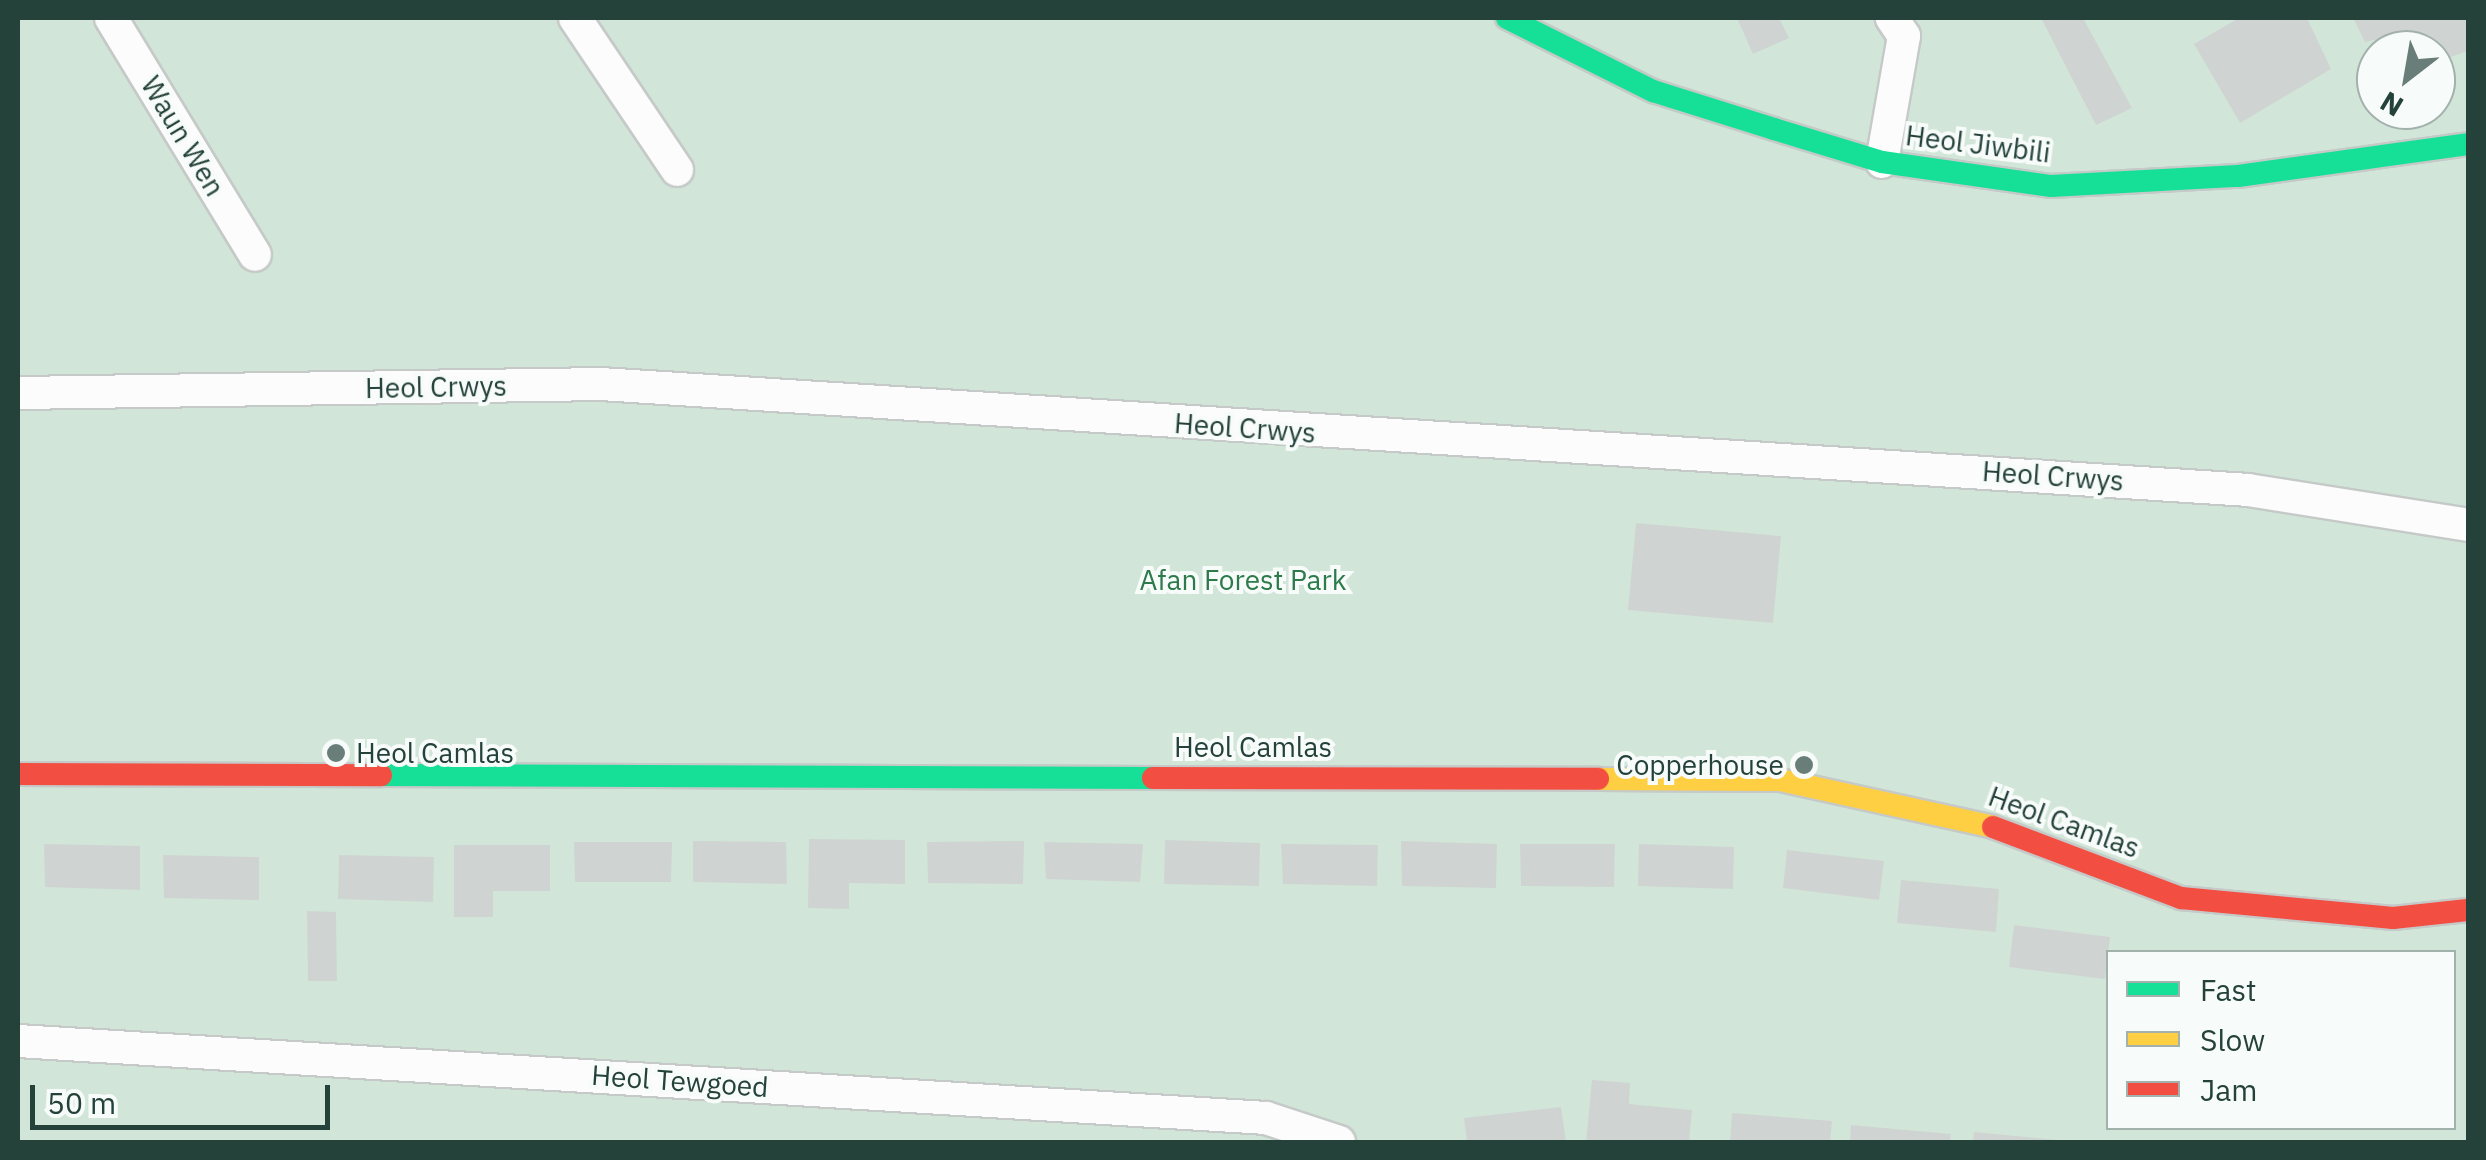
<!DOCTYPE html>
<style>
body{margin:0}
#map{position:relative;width:2486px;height:1160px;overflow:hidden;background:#e8edeb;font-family:"IBM Plex Sans",sans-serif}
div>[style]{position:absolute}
.green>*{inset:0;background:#d1e6d8}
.building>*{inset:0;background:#cfd4d2}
.roads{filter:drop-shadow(2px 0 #c5cac8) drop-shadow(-2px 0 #c5cac8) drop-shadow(0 2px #c5cac8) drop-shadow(0 -2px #c5cac8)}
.street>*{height:32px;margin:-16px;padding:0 16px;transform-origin:16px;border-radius:16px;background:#fcfcfc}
.fast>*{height:22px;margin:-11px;padding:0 11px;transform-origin:11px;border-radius:11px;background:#16e098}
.slow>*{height:22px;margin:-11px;padding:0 11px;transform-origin:11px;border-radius:11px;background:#ffcf43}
.jam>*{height:22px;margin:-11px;padding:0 11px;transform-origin:11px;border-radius:11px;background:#f24e42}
.dots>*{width:28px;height:28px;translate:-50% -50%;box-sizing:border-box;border:5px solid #f7fbf9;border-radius:50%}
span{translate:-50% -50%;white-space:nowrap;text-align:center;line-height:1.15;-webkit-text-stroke:8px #f7fbf9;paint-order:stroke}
.street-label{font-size:28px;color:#24423a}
.park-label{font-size:28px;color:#2d7a4b}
.poi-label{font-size:28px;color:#24423a}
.left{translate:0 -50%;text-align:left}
.right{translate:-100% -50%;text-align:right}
.frame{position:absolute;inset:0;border:20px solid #24423a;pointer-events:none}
.legend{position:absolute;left:2106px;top:950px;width:350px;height:180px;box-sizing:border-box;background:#f7fbf9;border:2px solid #a3b1ad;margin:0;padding:12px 18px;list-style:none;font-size:30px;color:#24423a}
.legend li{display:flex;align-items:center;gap:20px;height:50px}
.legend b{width:50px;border:2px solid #a3b1ad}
.north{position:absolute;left:2356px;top:30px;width:100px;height:100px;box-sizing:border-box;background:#f7fbf9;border:2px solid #a3b1ad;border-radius:50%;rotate:211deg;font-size:28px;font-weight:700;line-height:40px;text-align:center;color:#24423a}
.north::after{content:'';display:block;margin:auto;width:35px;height:45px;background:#697e78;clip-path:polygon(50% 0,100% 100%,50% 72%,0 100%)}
.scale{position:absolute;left:30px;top:1085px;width:300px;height:45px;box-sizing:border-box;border:5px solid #24423a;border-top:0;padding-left:12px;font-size:30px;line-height:35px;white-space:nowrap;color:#24423a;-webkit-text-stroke:8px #f7fbf9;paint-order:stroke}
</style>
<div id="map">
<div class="green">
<div style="clip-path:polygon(evenodd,18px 18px,2468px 18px,2468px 1142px,18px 1142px,18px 18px,2376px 50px,2436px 50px,2436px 110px,2376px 110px,2376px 50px,18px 18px,2108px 952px,2454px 952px,2454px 1128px,2108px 1128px,2108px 952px)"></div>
</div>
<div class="building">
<div style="clip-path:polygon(1737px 18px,1779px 18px,1789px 38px,1753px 54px)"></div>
<div style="clip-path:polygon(2041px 18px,2083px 18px,2132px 108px,2096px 125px)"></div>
<div style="clip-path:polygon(2239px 18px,2307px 18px,2331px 69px,2240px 123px,2194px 44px)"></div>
<div style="clip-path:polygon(2353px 18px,2468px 18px,2468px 51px,2436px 62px,2436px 50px,2397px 50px,2391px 36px,2365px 42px)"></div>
<div style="clip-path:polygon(1636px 523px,1781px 536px,1773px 623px,1628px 610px)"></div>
<div style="clip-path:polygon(809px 839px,905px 840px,905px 884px,849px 883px,849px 909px,808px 908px)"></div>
<div style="clip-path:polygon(1165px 840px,1260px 843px,1259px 886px,1164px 884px)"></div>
<div style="clip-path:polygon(693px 841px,786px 842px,787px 884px,693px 882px)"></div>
<div style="clip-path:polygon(1024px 841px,1023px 884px,928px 883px,927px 842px)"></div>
<div style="clip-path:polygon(1401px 841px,1497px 844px,1496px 888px,1402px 886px)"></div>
<div style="clip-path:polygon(574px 842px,672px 842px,671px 882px,575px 882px)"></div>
<div style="clip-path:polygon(1044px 842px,1143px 844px,1140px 882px,1046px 879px)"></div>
<div style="clip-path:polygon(44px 844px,140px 846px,140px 890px,45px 887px)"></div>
<div style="clip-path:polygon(1281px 844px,1378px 845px,1377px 886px,1283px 884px)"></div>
<div style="clip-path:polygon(1520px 844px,1615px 844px,1614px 887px,1521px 886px)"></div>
<div style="clip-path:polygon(1639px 844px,1734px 847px,1733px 889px,1638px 886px)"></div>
<div style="clip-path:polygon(454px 845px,550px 845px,550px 891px,493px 891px,493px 917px,454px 917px)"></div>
<div style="clip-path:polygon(1787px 850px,1884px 861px,1879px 900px,1783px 888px)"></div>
<div style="clip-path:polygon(163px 855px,259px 857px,259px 900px,164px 898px)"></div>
<div style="clip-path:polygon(339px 855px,434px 857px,433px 902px,338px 899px)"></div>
<div style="clip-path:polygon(1901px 880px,1999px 889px,1996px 932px,1897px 923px)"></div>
<div style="clip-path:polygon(307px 911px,336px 912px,337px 981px,308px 981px)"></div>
<div style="clip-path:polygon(2014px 925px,2110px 937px,2105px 979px,2009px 967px)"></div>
<div style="clip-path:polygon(1592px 1080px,1630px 1083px,1629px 1104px,1692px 1110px,1689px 1142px,1586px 1142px)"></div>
<div style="clip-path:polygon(1561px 1107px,1566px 1142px,1467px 1142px,1464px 1118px)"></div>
<div style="clip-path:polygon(1732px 1113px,1832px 1121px,1830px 1142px,1730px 1142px)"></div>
<div style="clip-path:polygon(1851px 1125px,1951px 1134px,1950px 1142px,1850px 1142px)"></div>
<div style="clip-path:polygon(1974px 1132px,2057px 1140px,2057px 1142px,1973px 1142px)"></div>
</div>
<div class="roads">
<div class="street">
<div style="left:111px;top:18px;width:277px;rotate:58.7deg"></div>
<div style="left:575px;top:18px;width:183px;rotate:56.1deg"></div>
<div style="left:1882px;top:162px;width:128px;rotate:-80.1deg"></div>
<div style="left:1904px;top:36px;width:22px;rotate:-124deg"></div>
<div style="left:18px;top:393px;width:583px;rotate:-0.88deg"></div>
<div style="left:601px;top:384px;width:1650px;rotate:3.68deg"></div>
<div style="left:2248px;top:490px;width:223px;rotate:9deg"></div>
<div style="left:18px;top:1041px;width:1250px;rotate:3.53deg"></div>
<div style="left:1266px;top:1118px;width:77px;rotate:18.2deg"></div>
</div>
<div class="fast">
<div style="left:1507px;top:18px;width:163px;rotate:26.6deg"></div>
<div style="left:1653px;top:91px;width:127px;rotate:17.4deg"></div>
<div style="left:1774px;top:129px;width:113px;rotate:17deg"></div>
<div style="left:1882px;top:162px;width:171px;rotate:8.1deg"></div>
<div style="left:2051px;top:186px;width:187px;rotate:-3.1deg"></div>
<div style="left:2238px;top:176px;width:232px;rotate:-7.9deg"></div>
<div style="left:381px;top:775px;width:772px;rotate:0.22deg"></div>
</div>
<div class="slow">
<div style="left:1598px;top:779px;width:182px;rotate:0.3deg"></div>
<div style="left:1780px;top:780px;width:218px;rotate:12.4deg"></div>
</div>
<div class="jam">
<div style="left:18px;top:774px;width:363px;rotate:0.2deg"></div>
<div style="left:1153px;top:778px;width:445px;rotate:0.1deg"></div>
<div style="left:1993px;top:827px;width:201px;rotate:20.7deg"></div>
<div style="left:2181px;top:898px;width:213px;rotate:5.4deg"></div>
<div style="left:2393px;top:918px;width:75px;rotate:-6.1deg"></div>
</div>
</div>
<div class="dots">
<div style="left:336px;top:753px;background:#697e78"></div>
<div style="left:1804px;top:765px;background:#697e78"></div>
</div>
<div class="street-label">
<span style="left:183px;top:136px;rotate:59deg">Waun Wen</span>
<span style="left:1978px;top:144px;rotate:7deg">Heol Jiwbili</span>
<span style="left:436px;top:387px;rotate:-1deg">Heol Crwys</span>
<span style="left:1245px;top:428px;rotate:4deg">Heol Crwys</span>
<span style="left:2053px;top:476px;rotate:4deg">Heol Crwys</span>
<span style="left:1253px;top:747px">Heol Camlas</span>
<span style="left:2064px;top:822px;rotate:20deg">Heol Camlas</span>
<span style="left:680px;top:1081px;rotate:4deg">Heol Tewgoed</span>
</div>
<div class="park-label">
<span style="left:1243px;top:580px">Afan Forest Park</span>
</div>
<div class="poi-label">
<span class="left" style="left:356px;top:753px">Heol Camlas</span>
<span class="right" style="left:1784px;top:765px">Copperhouse</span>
</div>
<div class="frame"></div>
<ul class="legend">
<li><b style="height:12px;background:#16e098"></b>Fast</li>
<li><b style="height:12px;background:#ffcf43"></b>Slow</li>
<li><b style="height:12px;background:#f24e42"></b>Jam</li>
</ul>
<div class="north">N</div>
<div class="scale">50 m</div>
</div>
